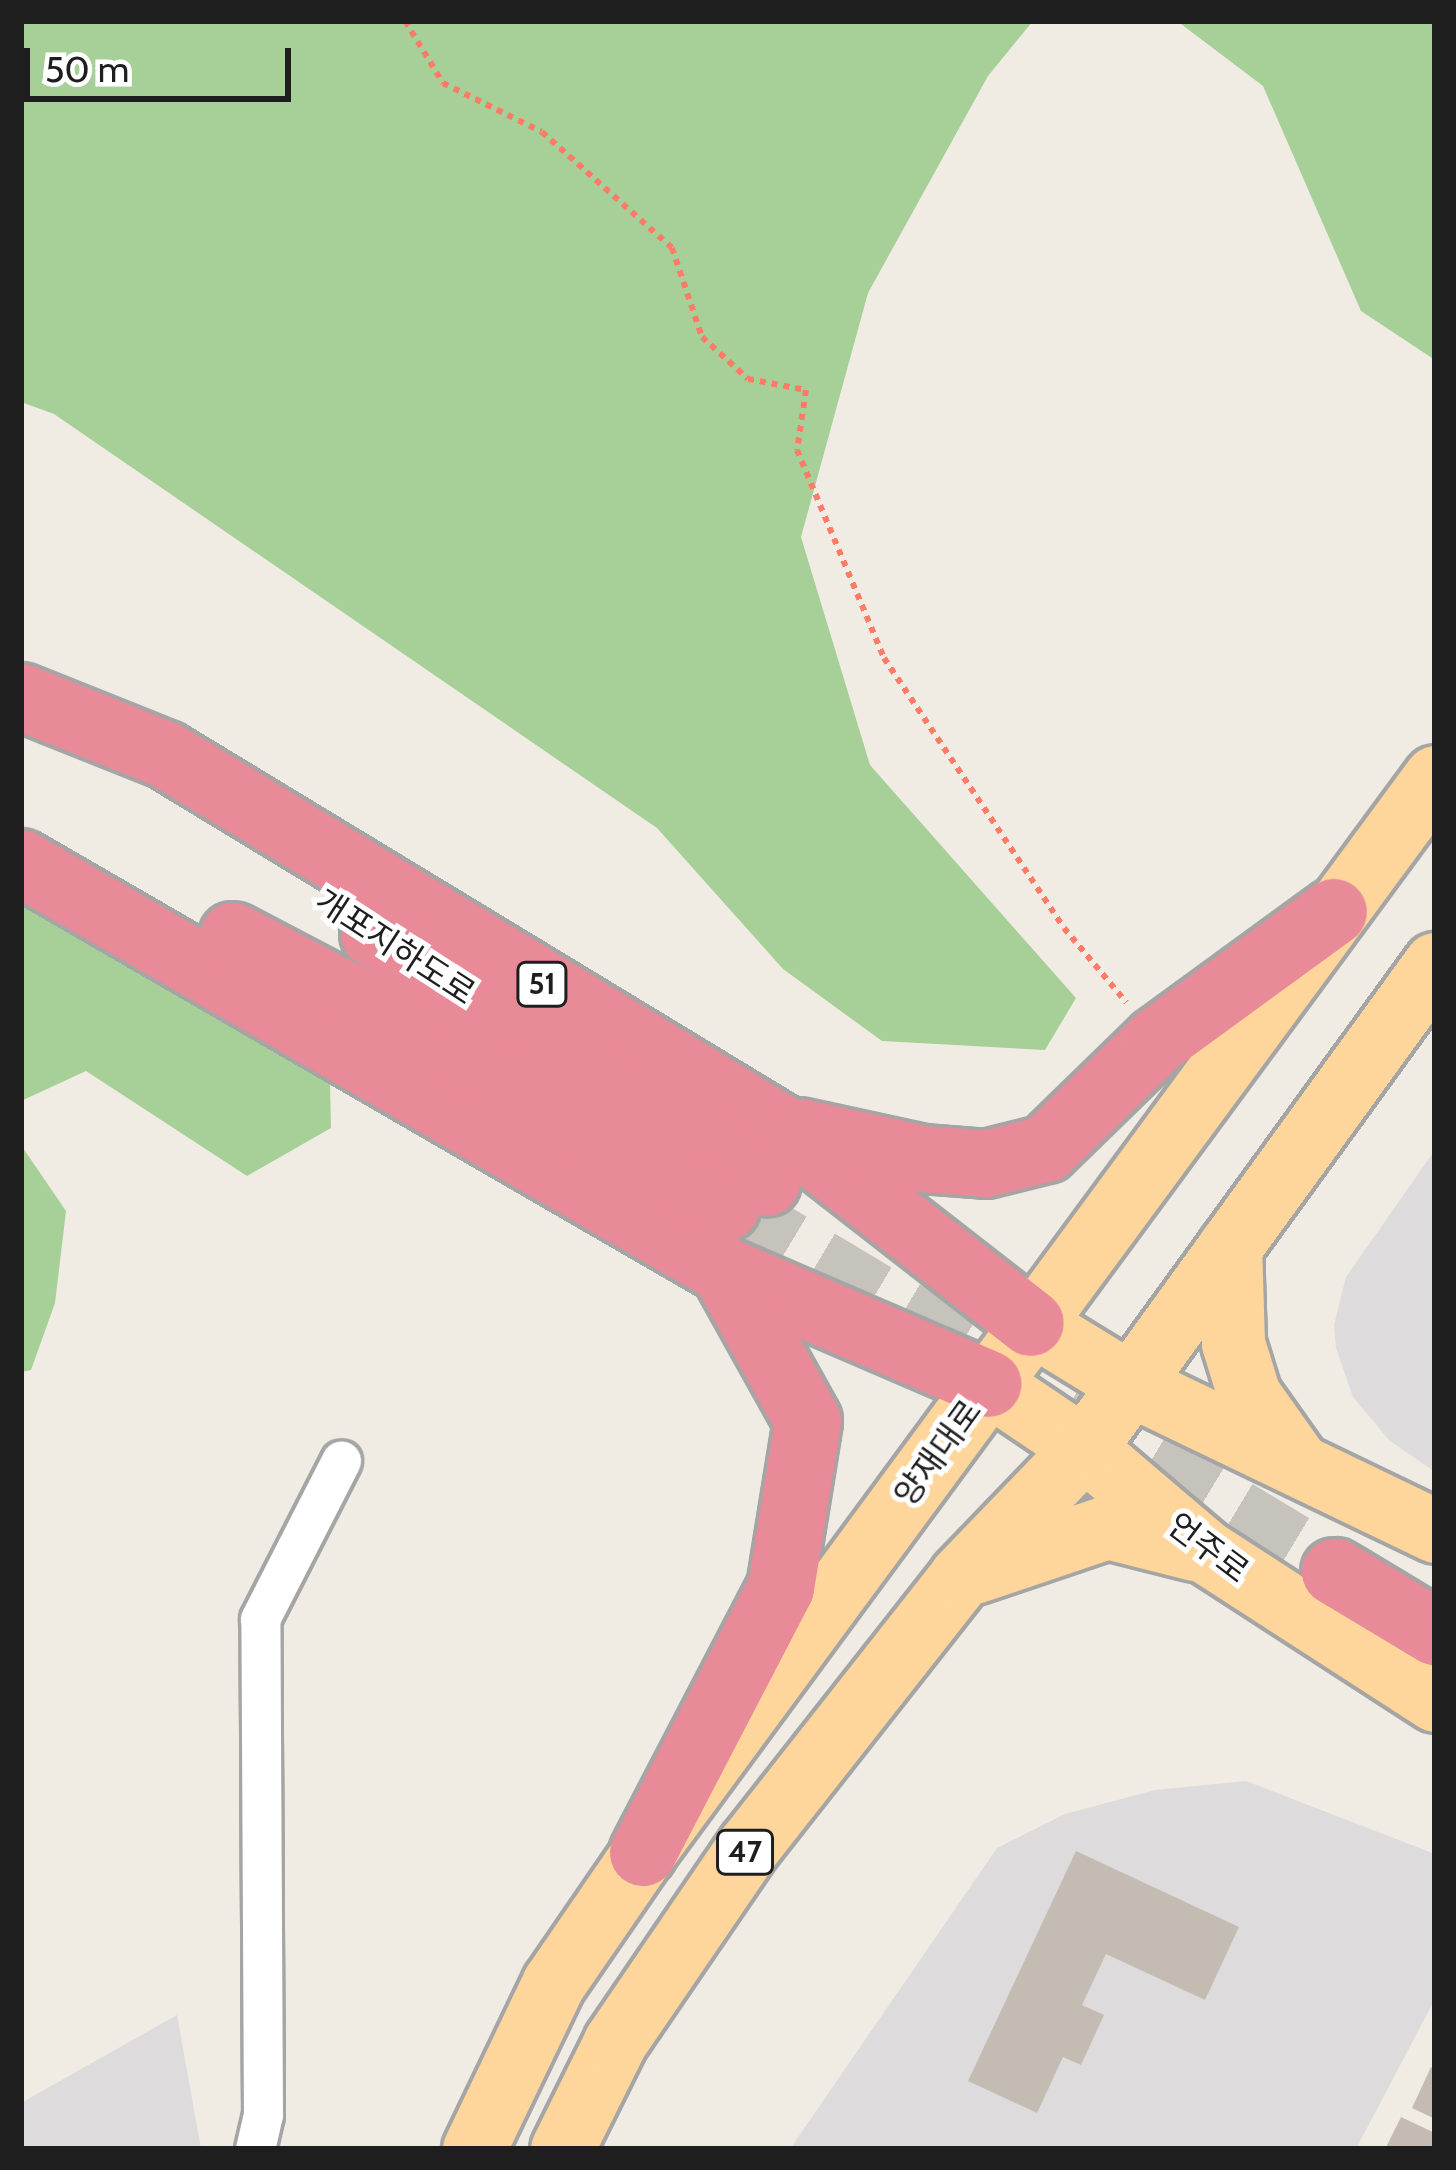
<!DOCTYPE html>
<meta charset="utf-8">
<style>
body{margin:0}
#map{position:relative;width:1456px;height:2170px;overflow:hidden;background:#f0ece4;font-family:Cabin,"Noto Sans KR",sans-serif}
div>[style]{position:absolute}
.residential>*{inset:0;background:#dddbdb}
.forest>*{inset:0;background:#a7d098}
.building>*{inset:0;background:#c4bcb3}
.highway-tunnel>*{height:66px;margin-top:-33px;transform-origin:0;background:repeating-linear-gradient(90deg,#c6c3bc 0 66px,transparent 0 99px)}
.path>*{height:6px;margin-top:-3px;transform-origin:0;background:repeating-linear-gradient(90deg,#fe7b67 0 6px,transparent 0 12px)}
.roads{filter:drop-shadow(3px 0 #a5a5a5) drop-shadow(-3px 0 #a5a5a5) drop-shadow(0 3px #a5a5a5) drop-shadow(0 -3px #a5a5a5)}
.street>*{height:39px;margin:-19.5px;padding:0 19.5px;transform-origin:19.5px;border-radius:19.5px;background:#fff}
.primary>*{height:63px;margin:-31.5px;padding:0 31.5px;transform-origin:31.5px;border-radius:31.5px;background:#fed69b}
.highway>*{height:66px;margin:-33px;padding:0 33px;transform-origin:33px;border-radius:33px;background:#e98a99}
span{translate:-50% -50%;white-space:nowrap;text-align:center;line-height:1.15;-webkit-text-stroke:10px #fff;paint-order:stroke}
.shield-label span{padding:3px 9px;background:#fff;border:3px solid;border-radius:9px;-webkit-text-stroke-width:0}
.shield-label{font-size:30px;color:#1e1e1e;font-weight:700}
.street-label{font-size:33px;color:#1e1e1e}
.frame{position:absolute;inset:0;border:24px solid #1e1e1e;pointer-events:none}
.scale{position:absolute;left:24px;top:48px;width:267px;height:54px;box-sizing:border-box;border:6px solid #1e1e1e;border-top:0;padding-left:15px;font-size:36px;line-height:42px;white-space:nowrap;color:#1e1e1e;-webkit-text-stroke:9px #fff;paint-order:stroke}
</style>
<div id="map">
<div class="residential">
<div style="clip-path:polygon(1435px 1150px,1435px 1472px,1389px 1440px,1353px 1397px,1336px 1348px,1334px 1325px,1346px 1277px)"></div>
<div style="clip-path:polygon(1246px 1781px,1435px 1854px,1435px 1999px,1356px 2149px,790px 2149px,997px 1848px,1065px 1814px,1155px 1790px)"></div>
<div style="clip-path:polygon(177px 2015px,201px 2149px,21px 2149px,21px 2103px)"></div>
</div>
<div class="forest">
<div style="clip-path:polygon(21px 21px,1033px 21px,988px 76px,868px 293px,801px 537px,870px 765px,1076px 998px,1045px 1050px,882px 1041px,783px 969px,657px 828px,54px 414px,21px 402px)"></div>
<div style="clip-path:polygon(1177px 21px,1435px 21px,1435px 360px,1361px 311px,1263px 86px)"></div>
<div style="clip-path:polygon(21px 897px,330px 1082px,331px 1128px,247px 1176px,86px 1071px,21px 1101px)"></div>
<div style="clip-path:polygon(21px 1145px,66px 1211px,55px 1303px,31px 1370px,21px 1372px)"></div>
</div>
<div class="building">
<div style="clip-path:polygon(1076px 1851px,1239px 1927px,1205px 2000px,1106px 1954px,1082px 2005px,1104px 2015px,1081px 2065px,1063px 2057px,1037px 2113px,968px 2081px)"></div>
<div style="clip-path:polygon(1431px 2067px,1435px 2069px,1435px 2119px,1412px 2108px)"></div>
<div style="clip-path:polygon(1401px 2117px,1435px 2133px,1435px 2149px,1385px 2149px)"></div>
</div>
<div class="highway-tunnel">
<div style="left:733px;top:1211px;width:279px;rotate:30.9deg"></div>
<div style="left:1066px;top:1410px;width:314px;rotate:31.1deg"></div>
</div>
<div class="path">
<div style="left:405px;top:21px;width:73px;rotate:58.5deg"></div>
<div style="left:443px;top:83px;width:110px;rotate:26.3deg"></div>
<div style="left:542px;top:132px;width:174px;rotate:41.7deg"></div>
<div style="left:672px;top:248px;width:94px;rotate:71.4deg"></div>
<div style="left:702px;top:337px;width:62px;rotate:42.4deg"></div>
<div style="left:748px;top:379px;width:59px;rotate:10.7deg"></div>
<div style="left:806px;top:390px;width:61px;rotate:98.5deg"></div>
<div style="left:797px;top:450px;width:225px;rotate:67.3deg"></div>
<div style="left:884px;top:658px;width:324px;rotate:56.3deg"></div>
<div style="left:1064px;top:928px;width:97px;rotate:50deg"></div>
</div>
<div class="roads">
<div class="street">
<div style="left:255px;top:2149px;width:35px;rotate:-77deg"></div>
<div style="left:263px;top:2115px;width:496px;rotate:-90.3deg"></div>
<div style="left:260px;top:1619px;width:178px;rotate:-62.9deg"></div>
</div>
<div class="primary">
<div style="left:1230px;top:1246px;width:97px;rotate:88.2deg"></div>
<div style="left:1233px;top:1343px;width:54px;rotate:72.9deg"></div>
<div style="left:1249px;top:1395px;width:80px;rotate:54.7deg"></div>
<div style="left:1031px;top:1323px;width:119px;rotate:31.5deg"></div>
<div style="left:1132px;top:1385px;width:336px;rotate:25.7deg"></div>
<div style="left:989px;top:1384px;width:115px;rotate:34deg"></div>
<div style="left:1084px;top:1448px;width:159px;rotate:40.4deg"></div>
<div style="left:1205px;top:1551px;width:274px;rotate:32.9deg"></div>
<div style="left:974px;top:1572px;width:140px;rotate:-18.7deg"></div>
<div style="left:1107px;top:1527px;width:90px;rotate:14.2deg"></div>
<div style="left:474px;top:2149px;width:183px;rotate:-64.4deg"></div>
<div style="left:553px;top:1984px;width:159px;rotate:-55.5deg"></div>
<div style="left:643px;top:1853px;width:1336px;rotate:-53.64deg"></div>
<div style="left:562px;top:2149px;width:119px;rotate:-63.6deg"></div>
<div style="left:615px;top:2042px;width:236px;rotate:-55.7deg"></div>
<div style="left:748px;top:1847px;width:345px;rotate:-51.8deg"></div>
<div style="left:961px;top:1576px;width:178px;rotate:-46.1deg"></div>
<div style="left:1084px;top:1448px;width:598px;rotate:-54.05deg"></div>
</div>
<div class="highway">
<div style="left:21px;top:697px;width:156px;rotate:21.8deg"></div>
<div style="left:166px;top:755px;width:717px;rotate:31.25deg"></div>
<div style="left:779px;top:1127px;width:319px;rotate:37.9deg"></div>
<div style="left:21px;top:863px;width:812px;rotate:30.07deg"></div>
<div style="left:724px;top:1270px;width:288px;rotate:23.3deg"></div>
<div style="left:374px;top:934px;width:465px;rotate:32.3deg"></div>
<div style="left:233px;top:936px;width:254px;rotate:27.7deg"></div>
<div style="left:458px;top:1054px;width:309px;rotate:29.7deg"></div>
<div style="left:799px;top:1132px;width:127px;rotate:12.3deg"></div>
<div style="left:923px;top:1159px;width:63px;rotate:4.5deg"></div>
<div style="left:986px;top:1164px;width:62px;rotate:-14deg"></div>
<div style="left:1046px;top:1149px;width:155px;rotate:-44.2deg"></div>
<div style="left:1157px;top:1041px;width:219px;rotate:-36.1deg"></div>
<div style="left:1335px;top:1572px;width:117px;rotate:31deg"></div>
<div style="left:643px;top:1853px;width:299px;rotate:-62.5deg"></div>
<div style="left:781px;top:1588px;width:169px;rotate:-80.8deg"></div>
<div style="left:808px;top:1421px;width:173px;rotate:-119.1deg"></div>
</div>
</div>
<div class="shield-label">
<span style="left:542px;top:984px">51</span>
<span style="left:745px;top:1852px">47</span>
</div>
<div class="street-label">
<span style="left:395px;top:947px;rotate:33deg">개포지하도로</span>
<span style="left:938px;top:1453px;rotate:-54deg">양재대로</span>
<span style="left:1208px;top:1548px;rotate:37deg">언주로</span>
</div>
<div class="frame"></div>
<div class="scale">50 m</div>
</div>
